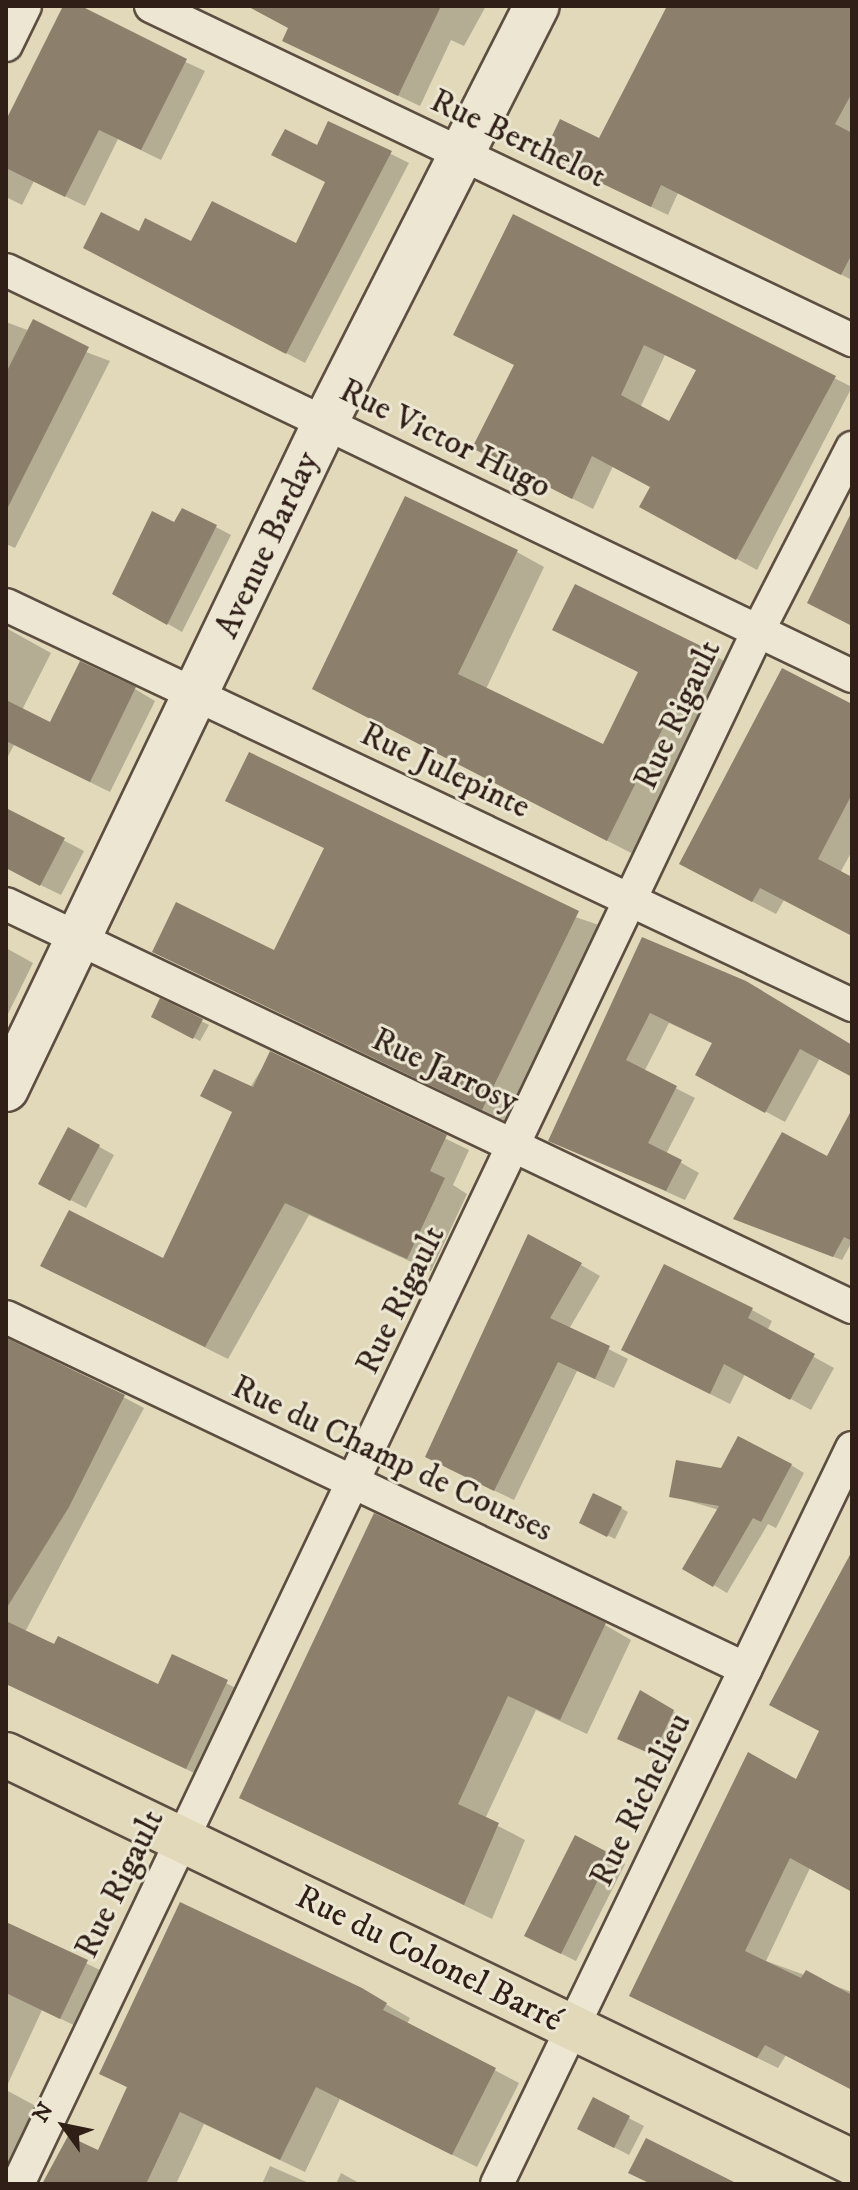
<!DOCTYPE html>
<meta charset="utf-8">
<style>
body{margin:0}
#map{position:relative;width:858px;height:2190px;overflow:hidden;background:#e1d9ba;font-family:"IM FELL DW Pica",serif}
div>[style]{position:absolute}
.shadow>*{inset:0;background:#0003}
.building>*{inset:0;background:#8c806c}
.roads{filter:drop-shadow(2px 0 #5c4e40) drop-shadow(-2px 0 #5c4e40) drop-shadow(0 2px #5c4e40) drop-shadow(0 -2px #5c4e40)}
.street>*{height:32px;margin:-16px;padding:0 16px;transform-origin:16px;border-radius:16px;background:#ece6d2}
.secondary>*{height:44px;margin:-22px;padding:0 22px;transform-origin:22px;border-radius:22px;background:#ece6d2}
.primary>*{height:44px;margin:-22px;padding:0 22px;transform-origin:22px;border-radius:22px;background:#e1d9ba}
span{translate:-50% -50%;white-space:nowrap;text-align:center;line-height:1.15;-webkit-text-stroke:6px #ece6d2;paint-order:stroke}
.street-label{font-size:34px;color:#2f1f17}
.frame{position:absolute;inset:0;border:8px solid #2f1f17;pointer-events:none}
.north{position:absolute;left:24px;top:2086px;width:80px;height:80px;-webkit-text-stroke:6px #ece6d2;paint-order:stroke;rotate:303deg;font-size:22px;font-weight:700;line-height:32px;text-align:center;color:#2f1f17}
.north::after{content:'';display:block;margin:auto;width:28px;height:36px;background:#2f1f17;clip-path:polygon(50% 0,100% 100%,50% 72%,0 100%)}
</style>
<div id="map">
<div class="shadow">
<div style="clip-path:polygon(65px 6px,205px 71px,161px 160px,118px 139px,85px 206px,34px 181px,22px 205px,6px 197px,6px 123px)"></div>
<div style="clip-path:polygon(249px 6px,486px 6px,464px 46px,451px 40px,420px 106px,306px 52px,291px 28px)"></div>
<div style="clip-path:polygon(669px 6px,852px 6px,852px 280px,678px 193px,668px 215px,562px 164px,600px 140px)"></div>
<div style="clip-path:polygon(329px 123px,409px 163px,305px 363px,104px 257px,140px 234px,192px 244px,297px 246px,327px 182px,318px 147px)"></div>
<div style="clip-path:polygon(evenodd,514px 217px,852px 387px,757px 570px,662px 518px,652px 487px,613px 466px,593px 509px,495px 459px,515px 366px,514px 217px,665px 355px,698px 371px,670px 424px,640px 408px,665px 355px)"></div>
<div style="clip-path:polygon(6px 322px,110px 361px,15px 548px,6px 544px)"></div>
<div style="clip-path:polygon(216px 527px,231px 535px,182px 632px,114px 593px)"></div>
<div style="clip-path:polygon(517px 552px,544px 567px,486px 689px,604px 747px,640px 673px,555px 629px,702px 648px,729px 664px,635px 855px,342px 704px)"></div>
<div style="clip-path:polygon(6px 628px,51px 653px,22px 710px,51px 725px,135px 689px,155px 701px,110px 792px,14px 745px,6px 760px)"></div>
<div style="clip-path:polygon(852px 707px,852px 851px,840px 873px,852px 879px,852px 935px,784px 900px,776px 914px,705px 877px)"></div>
<div style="clip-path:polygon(228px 800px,599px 925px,505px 1121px,155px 952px,275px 952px,326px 849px)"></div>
<div style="clip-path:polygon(6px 810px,84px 851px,61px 895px,6px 868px)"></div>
<div style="clip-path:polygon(643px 940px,852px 1047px,852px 1076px,820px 1058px,785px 1122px,717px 1085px,714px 1044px,669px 1023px,644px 1072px,695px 1098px,666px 1154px,699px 1173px,685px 1200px,551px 1140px)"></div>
<div style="clip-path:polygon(6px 948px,33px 963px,6px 1018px)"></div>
<div style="clip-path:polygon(161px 1001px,209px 1025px,200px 1041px,153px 1016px)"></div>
<div style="clip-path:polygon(271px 1054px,469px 1150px,453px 1185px,467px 1194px,431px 1271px,309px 1215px,228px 1359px,42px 1266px,164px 1261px,234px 1113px)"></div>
<div style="clip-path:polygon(69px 1130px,114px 1155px,86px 1208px,55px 1192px)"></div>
<div style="clip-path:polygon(852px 1139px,852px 1242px,842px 1260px,744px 1223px)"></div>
<div style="clip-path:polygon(581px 1265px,600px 1276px,569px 1329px,628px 1359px,614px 1388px,577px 1371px,514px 1500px,447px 1468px)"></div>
<div style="clip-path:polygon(752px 1310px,772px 1321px,767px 1331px,834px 1368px,811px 1410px,745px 1374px,730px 1404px,644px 1361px)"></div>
<div style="clip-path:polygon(6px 1335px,144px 1408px,25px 1632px,159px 1686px,173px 1657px,248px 1694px,207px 1779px,6px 1684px)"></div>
<div style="clip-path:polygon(791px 1465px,804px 1473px,776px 1528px,768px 1524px,727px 1593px,685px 1568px,719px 1510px,672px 1496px,722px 1471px)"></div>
<div style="clip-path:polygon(621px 1508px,628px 1512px,615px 1539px,588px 1526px)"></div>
<div style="clip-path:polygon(852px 1557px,852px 1890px,810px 1868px,766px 1961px,852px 1992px,852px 2089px,786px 2055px,778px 2068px,631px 1996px,797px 1782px,822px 1731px)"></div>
<div style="clip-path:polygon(605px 1625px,631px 1640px,587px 1734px,536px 1710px,485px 1819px,525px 1840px,492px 1919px,241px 1797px)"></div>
<div style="clip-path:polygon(641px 1693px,688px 1720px,669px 1762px,635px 1746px)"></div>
<div style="clip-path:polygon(610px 1855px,625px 1864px,576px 1961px,542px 1944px)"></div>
<div style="clip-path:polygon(6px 1924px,106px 1973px,80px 2028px,42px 2010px,6px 2088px)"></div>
<div style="clip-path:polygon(361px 1990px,410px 2018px,407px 2024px,519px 2083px,477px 2167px,340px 2099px,305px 2172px,204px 2124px,176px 2184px,46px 2184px,99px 2153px,128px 2088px,102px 2073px)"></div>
<div style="clip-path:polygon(6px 2090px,47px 2112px,6px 2184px)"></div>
<div style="clip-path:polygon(594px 2100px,644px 2126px,629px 2155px,594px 2137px)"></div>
<div style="clip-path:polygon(270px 2166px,311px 2184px,262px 2184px)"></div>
<div style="clip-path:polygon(341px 2173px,361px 2184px,336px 2184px)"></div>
</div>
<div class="building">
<div style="clip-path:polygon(63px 6px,81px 6px,187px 59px,141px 150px,99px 130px,65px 197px,6px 168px,6px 120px)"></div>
<div style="clip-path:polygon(247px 6px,441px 6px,398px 96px,282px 41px,288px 28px)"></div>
<div style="clip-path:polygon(667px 6px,852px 6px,852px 93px,835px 124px,852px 133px,852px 254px,841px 275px,661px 185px,651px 207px,543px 155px,560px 119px,599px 138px)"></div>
<div style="clip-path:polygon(328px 121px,392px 151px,286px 354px,83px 248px,101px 212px,139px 231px,145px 218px,191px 241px,212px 201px,296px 243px,325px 182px,271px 155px,285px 129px,317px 145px)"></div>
<div style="clip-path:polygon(evenodd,513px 214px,836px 376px,736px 560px,639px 507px,650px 487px,592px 456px,572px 499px,472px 448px,514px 365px,453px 335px,513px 214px,644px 345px,696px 370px,669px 421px,621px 395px,644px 345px)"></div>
<div style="clip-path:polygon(33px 319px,89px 347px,6px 511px,6px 373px)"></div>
<div style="clip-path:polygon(405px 496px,518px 550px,458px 674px,603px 744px,638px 672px,552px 630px,575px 584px,703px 647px,607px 841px,312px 689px)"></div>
<div style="clip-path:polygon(182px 508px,217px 525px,167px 625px,112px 594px,152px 511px,174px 522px)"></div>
<div style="clip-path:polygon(852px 511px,852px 626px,807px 603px)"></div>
<div style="clip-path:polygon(80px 661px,136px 687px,90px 782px,6px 741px,6px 700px,50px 722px)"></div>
<div style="clip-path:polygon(782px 668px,852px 704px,852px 794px,818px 859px,852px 877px,852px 936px,760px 888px,752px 902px,679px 864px)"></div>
<div style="clip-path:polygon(249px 752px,579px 911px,482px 1110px,152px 952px,176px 902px,274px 950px,324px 848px,225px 801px)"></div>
<div style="clip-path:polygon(6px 808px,65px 838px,40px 886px,6px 868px)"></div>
<div style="clip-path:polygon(642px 937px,746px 981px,852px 1045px,852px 1077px,800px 1049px,765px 1113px,695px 1075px,712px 1043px,650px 1013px,626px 1060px,677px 1086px,648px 1143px,682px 1160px,666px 1191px,548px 1141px)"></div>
<div style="clip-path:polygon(160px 998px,203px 1019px,193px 1039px,151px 1017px)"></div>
<div style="clip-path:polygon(270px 1051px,447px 1135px,430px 1171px,445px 1178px,407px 1259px,285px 1203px,205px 1347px,40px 1266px,69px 1210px,163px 1258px,232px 1112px,200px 1096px,214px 1069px,253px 1087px)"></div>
<div style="clip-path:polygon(852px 1109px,852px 1241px,844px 1237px,833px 1257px,733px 1219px,782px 1132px,827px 1156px)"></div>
<div style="clip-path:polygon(68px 1127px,100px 1145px,70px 1201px,38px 1184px)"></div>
<div style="clip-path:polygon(528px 1234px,582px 1263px,550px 1318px,610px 1346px,595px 1379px,558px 1362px,494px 1491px,425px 1457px)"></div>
<div style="clip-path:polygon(664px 1264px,753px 1308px,748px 1318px,815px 1354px,790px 1400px,724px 1364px,710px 1394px,621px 1350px)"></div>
<div style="clip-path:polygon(6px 1338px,125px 1395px,69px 1507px,6px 1609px)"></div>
<div style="clip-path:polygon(738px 1436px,792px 1464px,761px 1522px,753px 1518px,713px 1587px,682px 1569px,719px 1506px,669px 1497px,676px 1460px,721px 1468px)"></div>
<div style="clip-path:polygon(593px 1493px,622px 1507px,607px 1537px,579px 1523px)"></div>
<div style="clip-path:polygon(374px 1513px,606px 1623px,560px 1720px,508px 1696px,458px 1804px,499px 1823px,464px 1905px,239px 1798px)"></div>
<div style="clip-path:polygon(852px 1551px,852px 1892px,790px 1858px,745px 1951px,801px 1978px,806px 1970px,852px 1995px,852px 2090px,765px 2045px,757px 2058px,629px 1996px,748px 1752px,796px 1779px,819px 1731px,769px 1705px)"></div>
<div style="clip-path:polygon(6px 1621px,54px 1644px,58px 1636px,158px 1684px,172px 1654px,228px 1680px,186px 1769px,6px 1684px)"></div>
<div style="clip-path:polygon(640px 1690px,674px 1710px,653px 1755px,617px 1739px)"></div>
<div style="clip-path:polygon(575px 1835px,611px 1854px,561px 1954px,524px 1936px)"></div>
<div style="clip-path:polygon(180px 1902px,362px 1988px,387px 2003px,383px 2010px,496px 2068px,452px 2155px,316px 2087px,280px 2160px,180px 2112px,146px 2184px,42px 2184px,68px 2136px,98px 2150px,127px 2087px,99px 2074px)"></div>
<div style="clip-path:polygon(6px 1922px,88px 1960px,60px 2019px,6px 1993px)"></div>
<div style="clip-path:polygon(593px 2097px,630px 2116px,614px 2148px,577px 2129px)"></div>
<div style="clip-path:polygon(646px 2138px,738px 2184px,651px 2184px,628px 2173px)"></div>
</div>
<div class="roads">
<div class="street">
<div style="left:151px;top:6px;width:777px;rotate:25.48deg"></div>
<div style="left:6px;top:45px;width:43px;rotate:-64deg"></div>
<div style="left:6px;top:270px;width:938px;rotate:25.64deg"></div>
<div style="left:6px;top:605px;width:936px;rotate:25.31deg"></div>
<div style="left:6px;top:904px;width:937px;rotate:25.47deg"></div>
<div style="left:6px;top:1317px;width:819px;rotate:25.44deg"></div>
<div style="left:18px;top:2184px;width:1720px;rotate:-64.52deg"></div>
<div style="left:758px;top:631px;width:206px;rotate:-62.8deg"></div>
<div style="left:497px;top:2184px;width:817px;rotate:-64.25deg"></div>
</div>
<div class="secondary">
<div style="left:6px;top:1089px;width:738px;rotate:-64.41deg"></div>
<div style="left:325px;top:423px;width:468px;rotate:-63.1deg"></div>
</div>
<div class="primary">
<div style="left:6px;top:1755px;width:939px;rotate:25.69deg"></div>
</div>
</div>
<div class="street-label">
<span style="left:518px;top:139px;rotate:25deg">Rue Berthelot</span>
<span style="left:445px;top:439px;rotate:26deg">Rue Victor Hugo</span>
<span style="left:268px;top:545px;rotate:-65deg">Avenue Barday</span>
<span style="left:678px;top:715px;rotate:-65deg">Rue Rigault</span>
<span style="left:445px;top:771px;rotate:25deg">Rue Julepinte</span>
<span style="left:445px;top:1071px;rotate:25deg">Rue Jarrosy</span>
<span style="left:401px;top:1300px;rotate:-64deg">Rue Rigault</span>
<span style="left:392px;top:1459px;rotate:25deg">Rue du Champ de Courses</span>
<span style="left:641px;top:1800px;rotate:-64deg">Rue Richelieu</span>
<span style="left:120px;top:1884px;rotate:-64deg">Rue Rigault</span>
<span style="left:429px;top:1959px;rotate:26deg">Rue du Colonel Barré</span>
</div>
<div class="frame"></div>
<div class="north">N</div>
</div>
